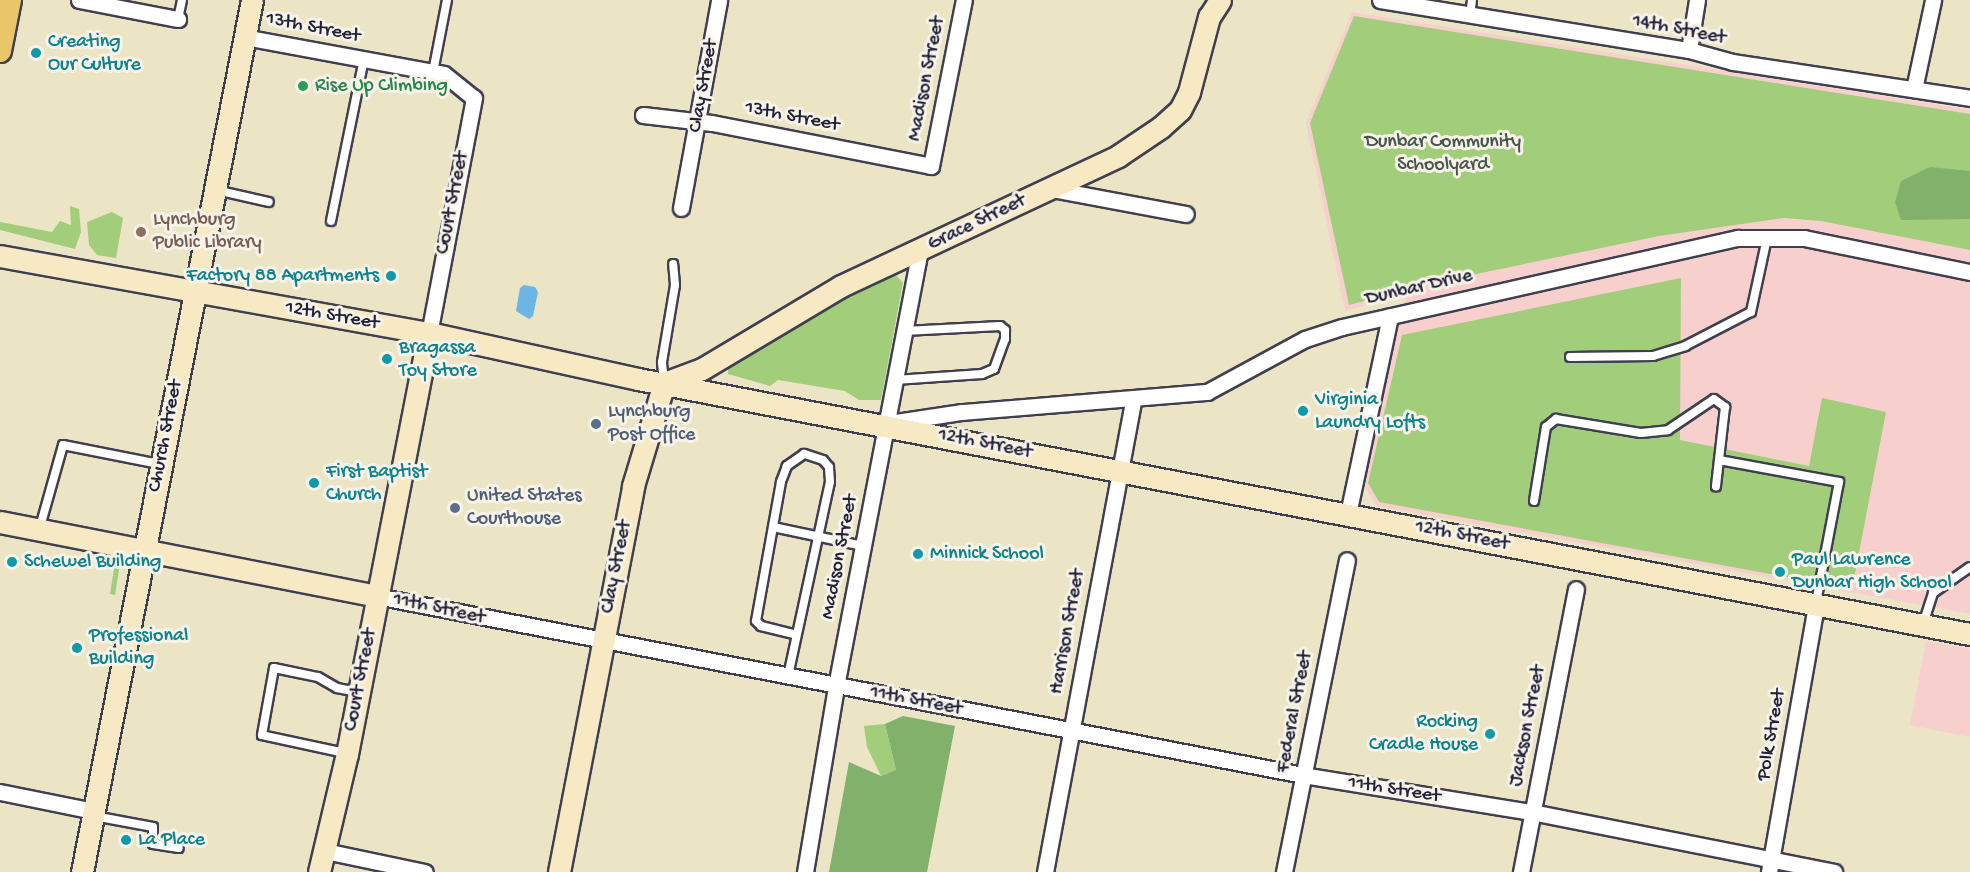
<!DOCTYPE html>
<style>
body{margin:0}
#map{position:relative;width:1970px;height:872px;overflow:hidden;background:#ebe4c5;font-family:"Gochi Hand",sans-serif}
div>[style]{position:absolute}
.built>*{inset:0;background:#f7d0ce}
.green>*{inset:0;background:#a2ce7b}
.forest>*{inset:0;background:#81b16b}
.water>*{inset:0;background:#6db5e5}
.roads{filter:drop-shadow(2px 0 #403f50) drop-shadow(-2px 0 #403f50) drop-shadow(0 2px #403f50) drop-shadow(0 -2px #403f50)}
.lane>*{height:8px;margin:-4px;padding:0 4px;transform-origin:4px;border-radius:4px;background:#fff}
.street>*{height:15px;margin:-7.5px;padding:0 7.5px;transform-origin:7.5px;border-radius:7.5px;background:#fff}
.secondary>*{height:21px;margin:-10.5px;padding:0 10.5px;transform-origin:10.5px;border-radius:10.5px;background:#f6e9c3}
.primary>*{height:22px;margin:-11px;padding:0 11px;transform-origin:11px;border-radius:11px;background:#e9c769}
.dots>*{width:16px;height:16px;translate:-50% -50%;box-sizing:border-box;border:3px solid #f7f3e8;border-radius:50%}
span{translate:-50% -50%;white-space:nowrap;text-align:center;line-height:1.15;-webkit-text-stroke:6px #f7f3e8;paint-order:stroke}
.street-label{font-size:20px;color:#22223b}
.culture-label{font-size:20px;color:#0d838f}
.left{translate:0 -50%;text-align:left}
.right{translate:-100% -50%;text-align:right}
.leisure-label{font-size:20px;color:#27864d}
.park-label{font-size:20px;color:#48564e}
.education-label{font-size:20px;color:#785e54}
.service-label{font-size:20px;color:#4e5e75}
</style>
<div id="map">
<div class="built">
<div style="clip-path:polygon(1352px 12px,1970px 110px,1970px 614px,1377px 506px,1362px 483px,1407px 293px,1345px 311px,1306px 123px)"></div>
<div style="clip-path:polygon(1926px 641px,1970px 649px,1970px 737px,1910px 725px)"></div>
</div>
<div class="green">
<div style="clip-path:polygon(1354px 16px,1970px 114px,1970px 250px,1821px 221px,1784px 218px,1659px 236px,1433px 283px,1349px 305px,1310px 123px)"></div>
<div style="clip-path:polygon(70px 206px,79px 209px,81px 232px,75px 249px,0 230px,0 222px,52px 232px,60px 221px,71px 225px)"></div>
<div style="clip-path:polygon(112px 212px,123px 218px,116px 258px,97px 255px,89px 245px,87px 222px)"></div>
<div style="clip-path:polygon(887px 273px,897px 276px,903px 283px,881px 400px,859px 400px,845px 391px,778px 380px,770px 386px,728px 374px,728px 369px,814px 313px)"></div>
<div style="clip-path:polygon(1681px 278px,1680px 440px,1809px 466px,1822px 398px,1886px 412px,1852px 589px,1379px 502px,1368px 483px,1402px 335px)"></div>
<div style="clip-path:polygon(116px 557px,121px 558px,115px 595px,110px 594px)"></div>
<div style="clip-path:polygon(885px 724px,896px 770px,881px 776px,867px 747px,864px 726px)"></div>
</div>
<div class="forest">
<div style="clip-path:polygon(1930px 167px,1970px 171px,1970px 219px,1901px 220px,1895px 202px,1901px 181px)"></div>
<div style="clip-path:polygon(903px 716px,955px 726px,927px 872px,829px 872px,849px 762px,881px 776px,896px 770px,885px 724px)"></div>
</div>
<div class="water">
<div style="clip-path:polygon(524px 285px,535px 287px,538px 292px,533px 316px,529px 319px,516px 311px,520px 288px)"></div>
</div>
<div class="roads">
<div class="lane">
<div style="left:1470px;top:16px;width:16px;rotate:-83deg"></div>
<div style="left:178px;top:19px;width:19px;rotate:-78deg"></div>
<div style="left:433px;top:72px;width:73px;rotate:-79deg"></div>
<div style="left:216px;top:190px;width:54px;rotate:12.8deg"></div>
<div style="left:331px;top:221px;width:165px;rotate:-78.5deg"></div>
<div style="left:1570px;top:357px;width:83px;rotate:-0.7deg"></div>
<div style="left:1653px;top:356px;width:34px;rotate:-17deg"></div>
<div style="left:1685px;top:346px;width:74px;rotate:-27.3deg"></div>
<div style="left:1751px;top:312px;width:76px;rotate:-77.8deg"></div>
<div style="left:895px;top:380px;width:87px;rotate:-3.9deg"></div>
<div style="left:982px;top:374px;width:13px;rotate:-23deg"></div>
<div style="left:994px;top:369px;width:32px;rotate:-70deg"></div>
<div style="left:1005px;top:339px;width:9px;rotate:-90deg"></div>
<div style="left:1005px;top:330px;width:6px;rotate:-141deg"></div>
<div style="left:1000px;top:326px;width:96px;rotate:177deg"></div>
<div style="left:664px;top:382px;width:20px;rotate:-96deg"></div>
<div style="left:662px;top:362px;width:78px;rotate:-80.4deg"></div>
<div style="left:675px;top:285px;width:21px;rotate:-95deg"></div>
<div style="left:1719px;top:460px;width:122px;rotate:10.4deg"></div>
<div style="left:1839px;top:482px;width:123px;rotate:100.8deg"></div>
<div style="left:1534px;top:501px;width:75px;rotate:-80.8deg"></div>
<div style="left:1546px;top:427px;width:13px;rotate:-39deg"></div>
<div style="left:1556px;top:419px;width:86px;rotate:9.4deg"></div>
<div style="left:1641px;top:433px;width:27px;rotate:-6deg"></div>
<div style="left:1668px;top:430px;width:55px;rotate:-34deg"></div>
<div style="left:1714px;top:399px;width:14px;rotate:36deg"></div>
<div style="left:1725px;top:407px;width:80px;rotate:96.5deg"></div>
<div style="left:40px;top:527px;width:85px;rotate:-74.3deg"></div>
<div style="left:63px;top:445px;width:98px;rotate:11.2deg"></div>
<div style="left:773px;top:527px;width:92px;rotate:11.9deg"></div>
<div style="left:1923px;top:624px;width:33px;rotate:-72deg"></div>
<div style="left:1933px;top:593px;width:45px;rotate:-35.1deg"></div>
<div style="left:788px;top:676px;width:198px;rotate:-77.8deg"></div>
<div style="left:830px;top:482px;width:15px;rotate:-94deg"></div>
<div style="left:829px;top:467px;width:9px;rotate:-131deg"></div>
<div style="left:823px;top:460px;width:20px;rotate:-162deg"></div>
<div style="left:804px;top:454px;width:21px;rotate:145deg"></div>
<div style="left:787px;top:466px;width:17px;rotate:111deg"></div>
<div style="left:781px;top:482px;width:141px;rotate:100.2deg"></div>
<div style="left:756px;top:621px;width:7px;rotate:45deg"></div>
<div style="left:761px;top:626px;width:36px;rotate:14deg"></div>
<div style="left:345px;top:753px;width:85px;rotate:-167.8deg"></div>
<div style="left:262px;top:735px;width:68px;rotate:-79.8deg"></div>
<div style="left:274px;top:668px;width:45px;rotate:11.6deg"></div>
<div style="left:318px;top:677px;width:22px;rotate:30deg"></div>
<div style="left:337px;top:688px;width:21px;rotate:11deg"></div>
<div style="left:94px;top:816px;width:60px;rotate:10.6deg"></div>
<div style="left:153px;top:827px;width:17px;rotate:90deg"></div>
<div style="left:153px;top:844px;width:26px;rotate:9deg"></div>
</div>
<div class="street">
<div style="left:79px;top:0;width:101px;rotate:10.9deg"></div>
<div style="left:1380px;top:0;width:313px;rotate:9.2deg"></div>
<div style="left:1689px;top:50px;width:46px;rotate:15.3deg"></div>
<div style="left:1733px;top:62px;width:240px;rotate:8.6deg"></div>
<div style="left:244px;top:37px;width:203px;rotate:10.5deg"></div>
<div style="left:444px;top:74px;width:38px;rotate:39deg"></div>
<div style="left:474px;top:98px;width:239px;rotate:100.8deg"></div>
<div style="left:1689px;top:50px;width:51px;rotate:-80.9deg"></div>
<div style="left:1914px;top:89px;width:91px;rotate:-77.9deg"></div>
<div style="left:643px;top:115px;width:69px;rotate:6.6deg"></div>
<div style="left:712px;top:123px;width:223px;rotate:11.1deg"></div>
<div style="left:931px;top:166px;width:169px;rotate:-78.8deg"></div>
<div style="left:1052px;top:189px;width:136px;rotate:10.6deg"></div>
<div style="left:681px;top:208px;width:211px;rotate:-79.6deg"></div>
<div style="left:889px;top:423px;width:74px;rotate:-8.6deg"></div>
<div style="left:962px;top:412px;width:246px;rotate:-4.7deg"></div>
<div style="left:1207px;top:392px;width:111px;rotate:-28.4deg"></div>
<div style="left:1305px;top:339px;width:39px;rotate:-18deg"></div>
<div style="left:1342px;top:327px;width:406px;rotate:-12.7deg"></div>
<div style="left:1738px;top:238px;width:66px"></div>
<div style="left:1804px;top:238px;width:169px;rotate:11.6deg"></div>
<div style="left:1348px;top:514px;width:202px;rotate:-78deg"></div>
<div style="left:376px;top:596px;width:944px;rotate:10.93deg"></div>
<div style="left:1303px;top:775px;width:232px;rotate:9.2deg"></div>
<div style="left:1532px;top:812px;width:308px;rotate:11.2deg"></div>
<div style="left:0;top:792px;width:95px;rotate:11.5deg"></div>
<div style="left:325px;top:851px;width:102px;rotate:11.9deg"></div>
<div style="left:805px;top:872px;width:189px;rotate:-80.5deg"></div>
<div style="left:836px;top:686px;width:443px;rotate:-79.1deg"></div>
<div style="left:1045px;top:872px;width:480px;rotate:-79.4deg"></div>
<div style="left:1284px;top:872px;width:318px;rotate:-78.6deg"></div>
<div style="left:1521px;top:872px;width:288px;rotate:-79deg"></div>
<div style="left:1769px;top:872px;width:270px;rotate:-80deg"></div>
</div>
<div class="secondary">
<div style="left:0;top:256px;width:436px;rotate:10.2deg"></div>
<div style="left:429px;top:333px;width:214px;rotate:12.4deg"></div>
<div style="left:638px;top:379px;width:1356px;rotate:10.84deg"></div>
<div style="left:664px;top:383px;width:40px;rotate:-20.2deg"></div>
<div style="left:702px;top:369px;width:162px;rotate:-30.8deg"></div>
<div style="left:841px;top:286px;width:306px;rotate:-25.1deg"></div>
<div style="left:1118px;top:156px;width:52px;rotate:-34deg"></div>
<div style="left:1161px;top:127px;width:25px;rotate:-42deg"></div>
<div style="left:1180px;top:110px;width:20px;rotate:-63deg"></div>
<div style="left:1189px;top:92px;width:78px;rotate:-75.1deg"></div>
<div style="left:1209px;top:17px;width:20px;rotate:-57deg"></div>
<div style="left:0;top:522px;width:383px;rotate:11.1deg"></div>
<div style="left:82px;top:872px;width:888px;rotate:-78.97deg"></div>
<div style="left:319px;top:872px;width:121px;rotate:-76.7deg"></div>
<div style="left:347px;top:754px;width:429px;rotate:-79deg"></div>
<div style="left:559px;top:872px;width:393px;rotate:-79.1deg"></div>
<div style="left:633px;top:486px;width:108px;rotate:-73.2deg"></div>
</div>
<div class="primary">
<div style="left:0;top:51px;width:52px;rotate:-78.9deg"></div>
</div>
</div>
<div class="dots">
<div style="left:36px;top:53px;background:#0f9aa8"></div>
<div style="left:303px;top:86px;background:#2e9e5b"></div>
<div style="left:141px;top:232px;background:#8d6e63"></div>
<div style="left:391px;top:276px;background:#0f9aa8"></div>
<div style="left:387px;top:359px;background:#0f9aa8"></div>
<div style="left:1303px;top:411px;background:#0f9aa8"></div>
<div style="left:596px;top:424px;background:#5c6f8a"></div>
<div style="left:314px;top:483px;background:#0f9aa8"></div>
<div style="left:455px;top:508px;background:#5c6f8a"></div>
<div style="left:918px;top:554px;background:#0f9aa8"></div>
<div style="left:12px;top:562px;background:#0f9aa8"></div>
<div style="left:1780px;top:572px;background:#0f9aa8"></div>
<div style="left:77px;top:648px;background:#0f9aa8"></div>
<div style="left:1490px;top:734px;background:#0f9aa8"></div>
<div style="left:126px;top:840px;background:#0f9aa8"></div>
</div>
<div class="street-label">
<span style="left:313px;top:28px;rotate:11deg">13th Street</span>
<span style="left:1679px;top:30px;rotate:11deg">14th Street</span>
<span style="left:927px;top:79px;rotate:-79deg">Madison Street</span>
<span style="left:704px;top:86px;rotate:-80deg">Clay Street</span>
<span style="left:792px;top:117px;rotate:11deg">13th Street</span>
<span style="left:453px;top:203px;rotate:-79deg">Court Street</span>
<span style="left:977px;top:223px;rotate:-26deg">Grace Street</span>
<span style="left:1419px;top:288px;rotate:-13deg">Dunbar Drive</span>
<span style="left:332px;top:316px;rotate:10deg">12th Street</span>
<span style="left:166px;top:436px;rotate:-79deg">Church Street</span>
<span style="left:985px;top:444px;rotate:11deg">12th Street</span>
<span style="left:1462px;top:536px;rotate:11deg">12th Street</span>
<span style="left:840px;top:557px;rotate:-79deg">Madison Street</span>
<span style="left:617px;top:567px;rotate:-79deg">Clay Street</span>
<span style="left:439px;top:609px;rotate:12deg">11th Street</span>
<span style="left:1068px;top:632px;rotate:-80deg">Harrison Street</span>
<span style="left:361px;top:680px;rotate:-79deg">Court Street</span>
<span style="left:916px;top:701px;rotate:11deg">11th Street</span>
<span style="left:1295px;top:712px;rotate:-79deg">Federal Street</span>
<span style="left:1528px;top:726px;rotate:-79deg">Jackson Street</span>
<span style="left:1772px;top:735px;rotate:-80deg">Polk Street</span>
<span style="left:1394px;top:790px;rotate:9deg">11th Street</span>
</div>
<div class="culture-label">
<span class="left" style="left:48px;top:54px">Creating<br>Our Culture</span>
<span class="right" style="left:379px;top:276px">Factory 88 Apartments</span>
<span class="left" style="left:399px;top:360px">Bragassa<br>Toy Store</span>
<span class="left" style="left:1315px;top:412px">Virginia<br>Laundry Lofts</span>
<span class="left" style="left:326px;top:484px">First Baptist<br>Church</span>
<span class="left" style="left:930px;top:554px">Minnick School</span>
<span class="left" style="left:1792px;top:572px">Paul Lawrence<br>Dunbar High School</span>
<span class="left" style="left:24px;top:562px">Schewel Building</span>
<span class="left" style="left:89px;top:648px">Professional<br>Building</span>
<span class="right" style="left:1478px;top:734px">Rocking<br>Cradle House</span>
<span class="left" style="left:138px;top:840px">La Place</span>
</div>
<div class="leisure-label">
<span class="left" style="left:315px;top:86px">Rise Up Climbing</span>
</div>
<div class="park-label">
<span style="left:1443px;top:154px">Dunbar Community<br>Schoolyard</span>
</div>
<div class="education-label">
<span class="left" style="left:153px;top:232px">Lynchburg<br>Public Library</span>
</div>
<div class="service-label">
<span class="left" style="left:608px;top:424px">Lynchburg<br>Post Office</span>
<span class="left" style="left:467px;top:508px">United States<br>Courthouse</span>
</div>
</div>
